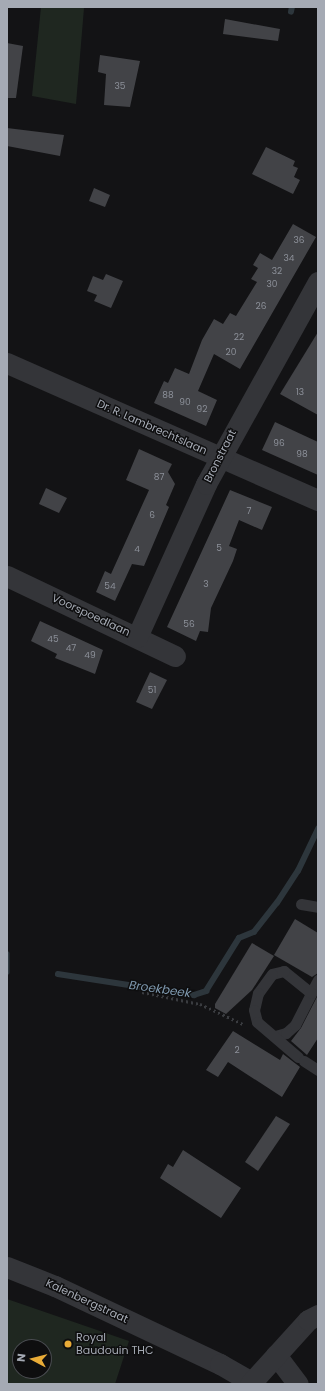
<!DOCTYPE html>
<style>
body{margin:0}
#map{position:relative;width:325px;height:1391px;overflow:hidden;background:#131315;font-family:Poppins,sans-serif}
div>[style]{position:absolute}
.green>*{inset:0;background:#1f2720}
.stream>*{height:5.5px;margin:-2.75px;padding:0 2.75px;transform-origin:2.75px;border-radius:2.75px;background:#2d363c}
.building>*{inset:0;background:#424347}
.path>*{height:2.5px;margin-top:-1.25px;transform-origin:0;background:repeating-linear-gradient(90deg,#3a3c40 0 2px,transparent 0 5px)}
.lane>*{height:11px;margin:-5.5px;padding:0 5.5px;transform-origin:5.5px;border-radius:5.5px;background:#343539}
.street>*{height:21px;margin:-10.5px;padding:0 10.5px;transform-origin:10.5px;border-radius:10.5px;background:#343539}
.dots>*{width:11px;height:11px;translate:-50% -50%;box-sizing:border-box;border:2px solid #0e0e0f;border-radius:50%}
span{translate:-50% -50%;white-space:nowrap;text-align:center;line-height:1.15;-webkit-text-stroke:3px #0e0e0f;paint-order:stroke}
.number-label{font-size:9px;color:#8c9099}
.number-label span{-webkit-text-stroke-width:0}
.street-label{font-size:11px;color:#a5aab4}
.poi-label{font-size:11px;color:#a5aab4}
.left{translate:0 -50%;text-align:left}
.water-label{font-size:12px;color:#7e98ae;font-style:italic}
.frame{position:absolute;inset:0;border:8px solid #a5aab4;pointer-events:none}
.north{position:absolute;left:12px;top:1339px;width:40px;height:40px;box-sizing:border-box;background:#0e0e0f;border:1px solid #4a4c51;border-radius:50%;rotate:277deg;font-size:11px;font-weight:700;line-height:16px;text-align:center;color:#a5aab4}
.north::after{content:'';display:block;margin:auto;width:14px;height:18px;background:#e8ab37;clip-path:polygon(50% 0,100% 100%,50% 72%,0 100%)}
</style>
<div id="map">
<div class="green">
<div style="clip-path:polygon(41px 7px,84px 8px,76px 104px,32px 96px)"></div>
<div style="clip-path:polygon(evenodd,7px 1299px,129px 1341px,115px 1384px,7px 1384px,7px 1299px,20px 1347px,44px 1347px,44px 1371px,20px 1371px,20px 1347px)"></div>
</div>
<div class="stream">
<div style="left:291px;top:12px;width:5px;rotate:-79deg"></div>
<div style="left:7px;top:954px;width:18px;rotate:90deg"></div>
<div style="left:58px;top:974px;width:138px;rotate:8.8deg"></div>
<div style="left:194px;top:995px;width:13px;rotate:-18deg"></div>
<div style="left:206px;top:991px;width:62px;rotate:-58.1deg"></div>
<div style="left:239px;top:938px;width:16px;rotate:-22deg"></div>
<div style="left:254px;top:932px;width:37px;rotate:-52deg"></div>
<div style="left:277px;top:903px;width:38px;rotate:-57deg"></div>
<div style="left:298px;top:871px;width:47px;rotate:-64.5deg"></div>
</div>
<div class="building">
<div style="clip-path:polygon(225px 19px,280px 29px,278px 41px,223px 34px)"></div>
<div style="clip-path:polygon(7px 43px,23px 46px,16px 98px,7px 98px)"></div>
<div style="clip-path:polygon(100px 55px,140px 61px,130px 107px,104px 105px,106px 74px,98px 72px)"></div>
<div style="clip-path:polygon(7px 128px,64px 135px,60px 156px,7px 146px)"></div>
<div style="clip-path:polygon(266px 147px,295px 161px,293px 166px,298px 168px,294px 177px,300px 180px,293px 194px,252px 174px)"></div>
<div style="clip-path:polygon(94px 188px,110px 195px,105px 207px,89px 201px)"></div>
<div style="clip-path:polygon(293px 224px,316px 237px,240px 369px,214px 354px,198px 391px,217px 400px,206px 426px,154px 403px,164px 381px,168px 383px,175px 368px,189px 374px,202px 340px,214px 319px,223px 324px,230px 313px,236px 316px,257px 282px,251px 279px,258px 268px,253px 265px,260px 253px,272px 260px)"></div>
<div style="clip-path:polygon(106px 274px,123px 281px,111px 308px,94px 301px,97px 295px,87px 291px,93px 276px,103px 280px)"></div>
<div style="clip-path:polygon(318px 332px,318px 415px,280px 394px)"></div>
<div style="clip-path:polygon(275px 422px,318px 442px,318px 475px,262px 450px)"></div>
<div style="clip-path:polygon(139px 449px,172px 464px,168px 472px,175px 484px,166px 505px,169px 507px,144px 566px,132px 564px,115px 601px,96px 592px,105px 571px,111px 574px,149px 490px,126px 480px)"></div>
<div style="clip-path:polygon(46px 488px,67px 498px,59px 513px,39px 504px)"></div>
<div style="clip-path:polygon(230px 490px,272px 507px,262px 530px,239px 520px,229px 546px,237px 549px,233px 561px,211px 608px,208px 632px,200px 631px,196px 641px,167px 627px)"></div>
<div style="clip-path:polygon(40px 621px,103px 650px,95px 674px,55px 658px,57px 654px,31px 641px)"></div>
<div style="clip-path:polygon(150px 672px,167px 680px,152px 709px,136px 702px)"></div>
<div style="clip-path:polygon(295px 919px,318px 933px,318px 973px,312px 977px,274px 955px)"></div>
<div style="clip-path:polygon(252px 943px,274px 956px,252px 990px,226px 1014px,215px 1008px,215px 1004px)"></div>
<div style="clip-path:polygon(318px 995px,318px 1038px,307px 1055px,291px 1041px,301px 1028px)"></div>
<div style="clip-path:polygon(233px 1031px,280px 1060px,283px 1054px,300px 1067px,282px 1097px,228px 1062px,218px 1077px,206px 1070px)"></div>
<div style="clip-path:polygon(276px 1116px,290px 1124px,258px 1171px,245px 1162px)"></div>
<div style="clip-path:polygon(183px 1150px,241px 1188px,221px 1218px,160px 1178px,168px 1164px,173px 1167px)"></div>
</div>
<div class="path">
<div style="left:142px;top:992px;width:59px;rotate:11.7deg"></div>
<div style="left:200px;top:1004px;width:47px;rotate:24.9deg"></div>
</div>
<div class="lane">
<div style="left:301px;top:904px;width:17px;rotate:10deg"></div>
<div style="left:311px;top:993px;width:15px;rotate:-62deg"></div>
<div style="left:275px;top:1036px;width:11px;rotate:-15deg"></div>
<div style="left:286px;top:1033px;width:12px;rotate:-42deg"></div>
<div style="left:295px;top:1025px;width:36px;rotate:-63deg"></div>
<div style="left:311px;top:993px;width:35px;rotate:-141deg"></div>
<div style="left:284px;top:971px;width:12px;rotate:166deg"></div>
<div style="left:272px;top:974px;width:24px;rotate:126deg"></div>
<div style="left:258px;top:993px;width:17px;rotate:103deg"></div>
<div style="left:254px;top:1010px;width:12px;rotate:76deg"></div>
<div style="left:257px;top:1022px;width:54px;rotate:40.5deg"></div>
<div style="left:304px;top:1061px;width:17px;rotate:33deg"></div>
</div>
<div class="street">
<div style="left:7px;top:363px;width:340px;rotate:23.8deg"></div>
<div style="left:7px;top:576px;width:186px;rotate:25.5deg"></div>
<div style="left:137px;top:637px;width:168px;rotate:-65.7deg"></div>
<div style="left:206px;top:484px;width:231px;rotate:-61deg"></div>
<div style="left:7px;top:1267px;width:52px;rotate:21.6deg"></div>
<div style="left:55px;top:1286px;width:183px;rotate:25.3deg"></div>
<div style="left:220px;top:1364px;width:39px;rotate:30deg"></div>
<div style="left:276px;top:1355px;width:36px;rotate:53deg"></div>
<div style="left:250px;top:1384px;width:86px;rotate:-47.8deg"></div>
<div style="left:308px;top:1320px;width:11px;rotate:-27deg"></div>
</div>
<div class="dots">
<div style="left:68px;top:1344px;background:#e8ab37"></div>
</div>
<div class="number-label">
<span style="left:120px;top:86px">35</span>
<span style="left:299px;top:240px">36</span>
<span style="left:289px;top:258px">34</span>
<span style="left:277px;top:271px">32</span>
<span style="left:272px;top:284px">30</span>
<span style="left:261px;top:306px">26</span>
<span style="left:239px;top:337px">22</span>
<span style="left:231px;top:352px">20</span>
<span style="left:300px;top:392px">13</span>
<span style="left:168px;top:395px">88</span>
<span style="left:185px;top:402px">90</span>
<span style="left:202px;top:409px">92</span>
<span style="left:279px;top:443px">96</span>
<span style="left:302px;top:454px">98</span>
<span style="left:159px;top:477px">87</span>
<span style="left:249px;top:511px">7</span>
<span style="left:152px;top:515px">6</span>
<span style="left:219px;top:548px">5</span>
<span style="left:137px;top:549px">4</span>
<span style="left:206px;top:584px">3</span>
<span style="left:110px;top:586px">54</span>
<span style="left:189px;top:624px">56</span>
<span style="left:53px;top:639px">45</span>
<span style="left:71px;top:648px">47</span>
<span style="left:90px;top:655px">49</span>
<span style="left:152px;top:690px">51</span>
<span style="left:237px;top:1050px">2</span>
</div>
<div class="street-label">
<span style="left:152px;top:427px;rotate:24deg">Dr. R. Lambrechtslaan</span>
<span style="left:220px;top:456px;rotate:-63deg">Bronstraat</span>
<span style="left:91px;top:615px;rotate:25deg">Voorspoedlaan</span>
<span style="left:87px;top:1301px;rotate:25deg">Kalenbergstraat</span>
</div>
<div class="poi-label">
<span class="left" style="left:76px;top:1344px">Royal<br>Baudouin THC</span>
</div>
<div class="water-label">
<span style="left:160px;top:989px;rotate:8deg">Broekbeek</span>
</div>
<div class="frame"></div>
<div class="north">N</div>
</div>
